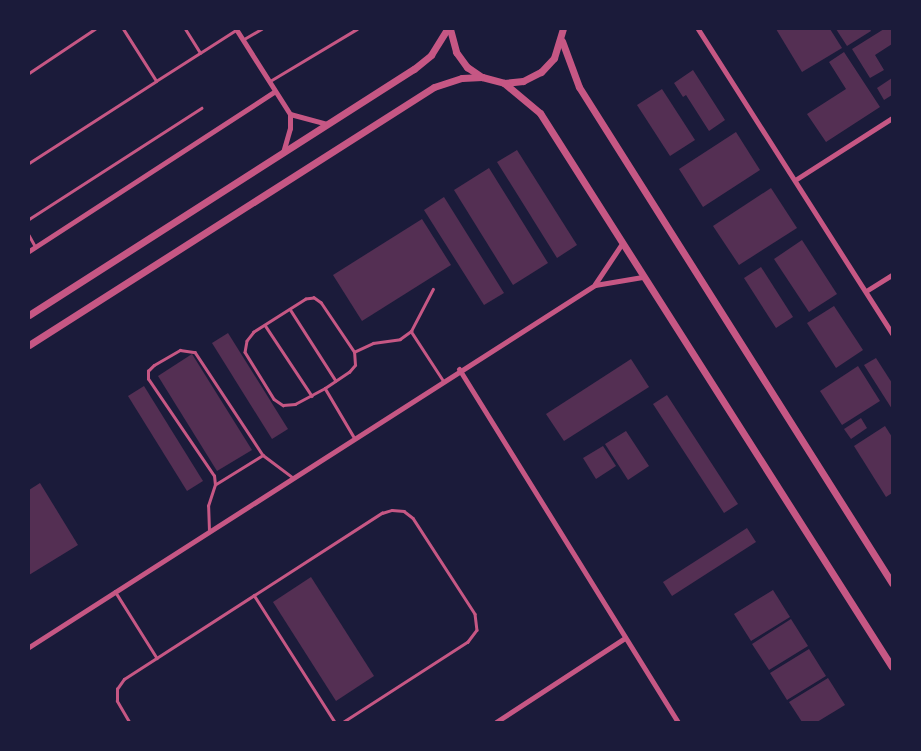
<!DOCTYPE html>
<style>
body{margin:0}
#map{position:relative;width:921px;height:751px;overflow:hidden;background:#1b1b3a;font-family:Cabin,sans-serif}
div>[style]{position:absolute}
.building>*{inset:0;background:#542f53}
.service>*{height:2.5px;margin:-1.25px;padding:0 1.25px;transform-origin:1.25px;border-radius:1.25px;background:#c65784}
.minor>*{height:5px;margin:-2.5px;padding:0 2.5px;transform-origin:2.5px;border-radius:2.5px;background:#c65784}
.tertiary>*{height:7px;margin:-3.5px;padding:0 3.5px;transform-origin:3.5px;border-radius:3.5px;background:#c65784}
span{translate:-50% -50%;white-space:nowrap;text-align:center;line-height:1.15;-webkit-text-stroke:4.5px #1b1b3a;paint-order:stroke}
.frame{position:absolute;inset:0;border:30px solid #1b1b3a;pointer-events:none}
</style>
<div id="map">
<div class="building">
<div style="clip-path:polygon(776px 29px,830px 29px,842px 48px,802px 72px)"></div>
<div style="clip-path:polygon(836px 29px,870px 29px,871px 31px,847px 46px)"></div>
<div style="clip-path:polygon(884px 29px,892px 29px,892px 44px,875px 55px,884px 70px,870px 78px,852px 49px)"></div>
<div style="clip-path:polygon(844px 52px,880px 107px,826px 142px,807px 114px,846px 89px,829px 62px)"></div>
<div style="clip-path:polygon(693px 70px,725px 120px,709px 131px,686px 95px,683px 97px,674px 83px)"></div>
<div style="clip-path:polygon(892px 78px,892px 95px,884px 100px,877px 88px)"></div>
<div style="clip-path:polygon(662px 89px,695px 140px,670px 156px,637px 105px)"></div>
<div style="clip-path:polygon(736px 132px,760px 170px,703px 207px,679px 169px)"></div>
<div style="clip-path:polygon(517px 150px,577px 245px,557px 258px,497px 162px)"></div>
<div style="clip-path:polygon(489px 168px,548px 263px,513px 285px,454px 190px)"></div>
<div style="clip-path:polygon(771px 188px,797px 228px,739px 265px,713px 226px)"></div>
<div style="clip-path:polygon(444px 197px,504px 293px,484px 305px,424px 210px)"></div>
<div style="clip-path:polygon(422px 219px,451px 265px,362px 321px,333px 275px)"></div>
<div style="clip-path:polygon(802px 240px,837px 294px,809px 312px,774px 259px)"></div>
<div style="clip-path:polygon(761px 267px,793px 317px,776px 328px,744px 278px)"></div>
<div style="clip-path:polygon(834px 306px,863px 350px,836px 368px,807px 323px)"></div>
<div style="clip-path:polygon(228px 333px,288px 429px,272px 439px,212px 343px)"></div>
<div style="clip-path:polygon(192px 354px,252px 450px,217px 471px,158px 376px)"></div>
<div style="clip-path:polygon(876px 358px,892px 383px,892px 409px,864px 365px)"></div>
<div style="clip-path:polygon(631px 359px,649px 387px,564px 441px,546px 414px)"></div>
<div style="clip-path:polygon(858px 366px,880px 401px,842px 425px,820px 391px)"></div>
<div style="clip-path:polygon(144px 386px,203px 481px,187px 491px,128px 396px)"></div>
<div style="clip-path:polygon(667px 395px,738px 504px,724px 513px,653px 404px)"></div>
<div style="clip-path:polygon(861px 418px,867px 428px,851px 439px,844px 429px)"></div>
<div style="clip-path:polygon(885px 426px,892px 437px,892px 493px,886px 497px,854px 446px)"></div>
<div style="clip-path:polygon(626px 431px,649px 466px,628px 480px,605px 444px)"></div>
<div style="clip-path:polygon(603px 446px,616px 466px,596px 479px,583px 458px)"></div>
<div style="clip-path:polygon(40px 483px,78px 545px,29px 575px,29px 490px)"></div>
<div style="clip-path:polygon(747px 528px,756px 542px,672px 596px,663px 582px)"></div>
<div style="clip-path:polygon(311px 577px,374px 676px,336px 701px,273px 602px)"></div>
<div style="clip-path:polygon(773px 590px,790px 617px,751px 641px,734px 614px)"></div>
<div style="clip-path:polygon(791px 619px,808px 646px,769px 670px,752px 644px)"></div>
<div style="clip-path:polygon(809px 649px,826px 676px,787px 700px,770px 673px)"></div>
<div style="clip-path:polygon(828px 678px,845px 705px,817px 722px,802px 722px,789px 702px)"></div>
</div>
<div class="service">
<div style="left:244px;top:39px;width:20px;rotate:-30deg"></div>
<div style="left:200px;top:53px;width:43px;rotate:-32.6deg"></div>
<div style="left:29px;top:73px;width:79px;rotate:-33.7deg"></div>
<div style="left:156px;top:81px;width:52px;rotate:-32.5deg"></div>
<div style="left:200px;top:53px;width:28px;rotate:-122deg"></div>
<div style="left:270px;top:81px;width:101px;rotate:-30.9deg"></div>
<div style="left:29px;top:163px;width:151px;rotate:-32.8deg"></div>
<div style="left:156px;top:81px;width:62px;rotate:-122.4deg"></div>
<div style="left:29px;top:219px;width:205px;rotate:-32.8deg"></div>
<div style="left:29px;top:235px;width:13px;rotate:61deg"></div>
<div style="left:290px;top:309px;width:85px;rotate:57.4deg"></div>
<div style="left:265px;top:325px;width:85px;rotate:56.5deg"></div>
<div style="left:411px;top:331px;width:59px;rotate:56.9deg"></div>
<div style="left:354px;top:352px;width:21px;rotate:-25deg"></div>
<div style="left:373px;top:343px;width:27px;rotate:-8deg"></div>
<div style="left:400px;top:339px;width:14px;rotate:-36deg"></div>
<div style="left:411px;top:331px;width:47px;rotate:-62.4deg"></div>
<div style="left:325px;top:388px;width:29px;rotate:-34deg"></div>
<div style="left:349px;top:372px;width:9px;rotate:-49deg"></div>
<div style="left:355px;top:365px;width:13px;rotate:-94deg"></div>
<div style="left:354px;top:352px;width:59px;rotate:-124deg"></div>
<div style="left:321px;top:303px;width:9px;rotate:-144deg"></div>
<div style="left:314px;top:298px;width:8px;rotate:173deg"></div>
<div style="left:306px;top:299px;width:62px;rotate:147.6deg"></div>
<div style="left:254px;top:332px;width:11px;rotate:128deg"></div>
<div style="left:247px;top:341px;width:11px;rotate:100deg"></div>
<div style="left:245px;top:352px;width:55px;rotate:58.3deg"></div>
<div style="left:274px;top:399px;width:11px;rotate:34deg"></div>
<div style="left:283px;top:405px;width:12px;rotate:-5deg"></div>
<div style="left:295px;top:404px;width:34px;rotate:-28deg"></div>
<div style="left:325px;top:388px;width:57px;rotate:59.4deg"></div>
<div style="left:216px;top:484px;width:55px;rotate:-31.7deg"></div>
<div style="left:209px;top:531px;width:25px;rotate:-92deg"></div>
<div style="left:208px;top:506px;width:22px;rotate:-72deg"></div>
<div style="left:215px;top:485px;width:9px;rotate:-96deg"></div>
<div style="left:214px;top:476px;width:117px;rotate:-124.2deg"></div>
<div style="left:148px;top:379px;width:8px;rotate:-90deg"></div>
<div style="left:148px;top:371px;width:8px;rotate:-45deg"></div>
<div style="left:154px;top:365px;width:30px;rotate:-30deg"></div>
<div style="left:180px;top:350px;width:15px;rotate:8deg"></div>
<div style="left:195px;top:352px;width:123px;rotate:56.6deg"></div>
<div style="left:263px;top:455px;width:36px;rotate:37deg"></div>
<div style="left:115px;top:591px;width:79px;rotate:57.9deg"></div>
<div style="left:254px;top:595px;width:151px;rotate:57.5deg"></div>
<div style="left:129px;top:722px;width:24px;rotate:-120deg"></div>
<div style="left:117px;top:701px;width:12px;rotate:-90deg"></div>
<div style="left:117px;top:689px;width:12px;rotate:-55deg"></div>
<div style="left:124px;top:679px;width:307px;rotate:-32.8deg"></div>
<div style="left:382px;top:513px;width:10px;rotate:-17deg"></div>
<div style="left:392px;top:510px;width:12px;rotate:5deg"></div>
<div style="left:404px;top:511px;width:11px;rotate:38deg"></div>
<div style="left:413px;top:518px;width:114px;rotate:57.1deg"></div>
<div style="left:475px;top:614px;width:16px;rotate:83deg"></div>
<div style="left:477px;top:630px;width:15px;rotate:127deg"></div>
<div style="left:468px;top:642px;width:148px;rotate:147.2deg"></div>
</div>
<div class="minor">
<div style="left:236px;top:29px;width:101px;rotate:57.6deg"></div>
<div style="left:290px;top:114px;width:14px;rotate:90deg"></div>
<div style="left:290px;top:128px;width:26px;rotate:106deg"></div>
<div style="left:698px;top:29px;width:361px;rotate:57.5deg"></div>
<div style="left:290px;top:114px;width:39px;rotate:15deg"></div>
<div style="left:795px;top:180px;width:115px;rotate:-32.6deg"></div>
<div style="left:29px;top:251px;width:293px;rotate:-33deg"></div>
<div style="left:595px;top:284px;width:47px;rotate:-56.3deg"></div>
<div style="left:866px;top:291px;width:31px;rotate:-32deg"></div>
<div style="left:459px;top:369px;width:415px;rotate:58.2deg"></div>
<div style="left:29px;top:647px;width:672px;rotate:-32.6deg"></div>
<div style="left:595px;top:285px;width:48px;rotate:-9.7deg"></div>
<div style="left:496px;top:722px;width:154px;rotate:-33.1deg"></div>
</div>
<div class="tertiary">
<div style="left:450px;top:29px;width:24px;rotate:75deg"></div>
<div style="left:456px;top:52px;width:19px;rotate:54deg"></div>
<div style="left:467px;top:67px;width:18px;rotate:34deg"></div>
<div style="left:482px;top:77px;width:23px;rotate:15deg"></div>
<div style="left:504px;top:83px;width:19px;rotate:-6deg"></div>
<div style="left:523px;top:81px;width:20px;rotate:-27deg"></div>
<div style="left:541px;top:72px;width:19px;rotate:-47deg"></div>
<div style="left:554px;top:58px;width:30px;rotate:-73deg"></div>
<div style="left:562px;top:41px;width:49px;rotate:69.7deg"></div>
<div style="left:579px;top:87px;width:587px;rotate:57.75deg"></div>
<div style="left:504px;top:83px;width:47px;rotate:39.8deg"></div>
<div style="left:540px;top:113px;width:656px;rotate:57.57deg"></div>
<div style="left:29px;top:315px;width:457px;rotate:-32.6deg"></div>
<div style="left:414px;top:69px;width:22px;rotate:-39deg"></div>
<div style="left:431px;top:55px;width:31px;rotate:-58deg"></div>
<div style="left:29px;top:345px;width:480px;rotate:-32.5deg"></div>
<div style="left:434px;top:87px;width:29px;rotate:-18deg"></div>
<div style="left:462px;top:78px;width:20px;rotate:-3deg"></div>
</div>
<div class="frame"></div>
</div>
